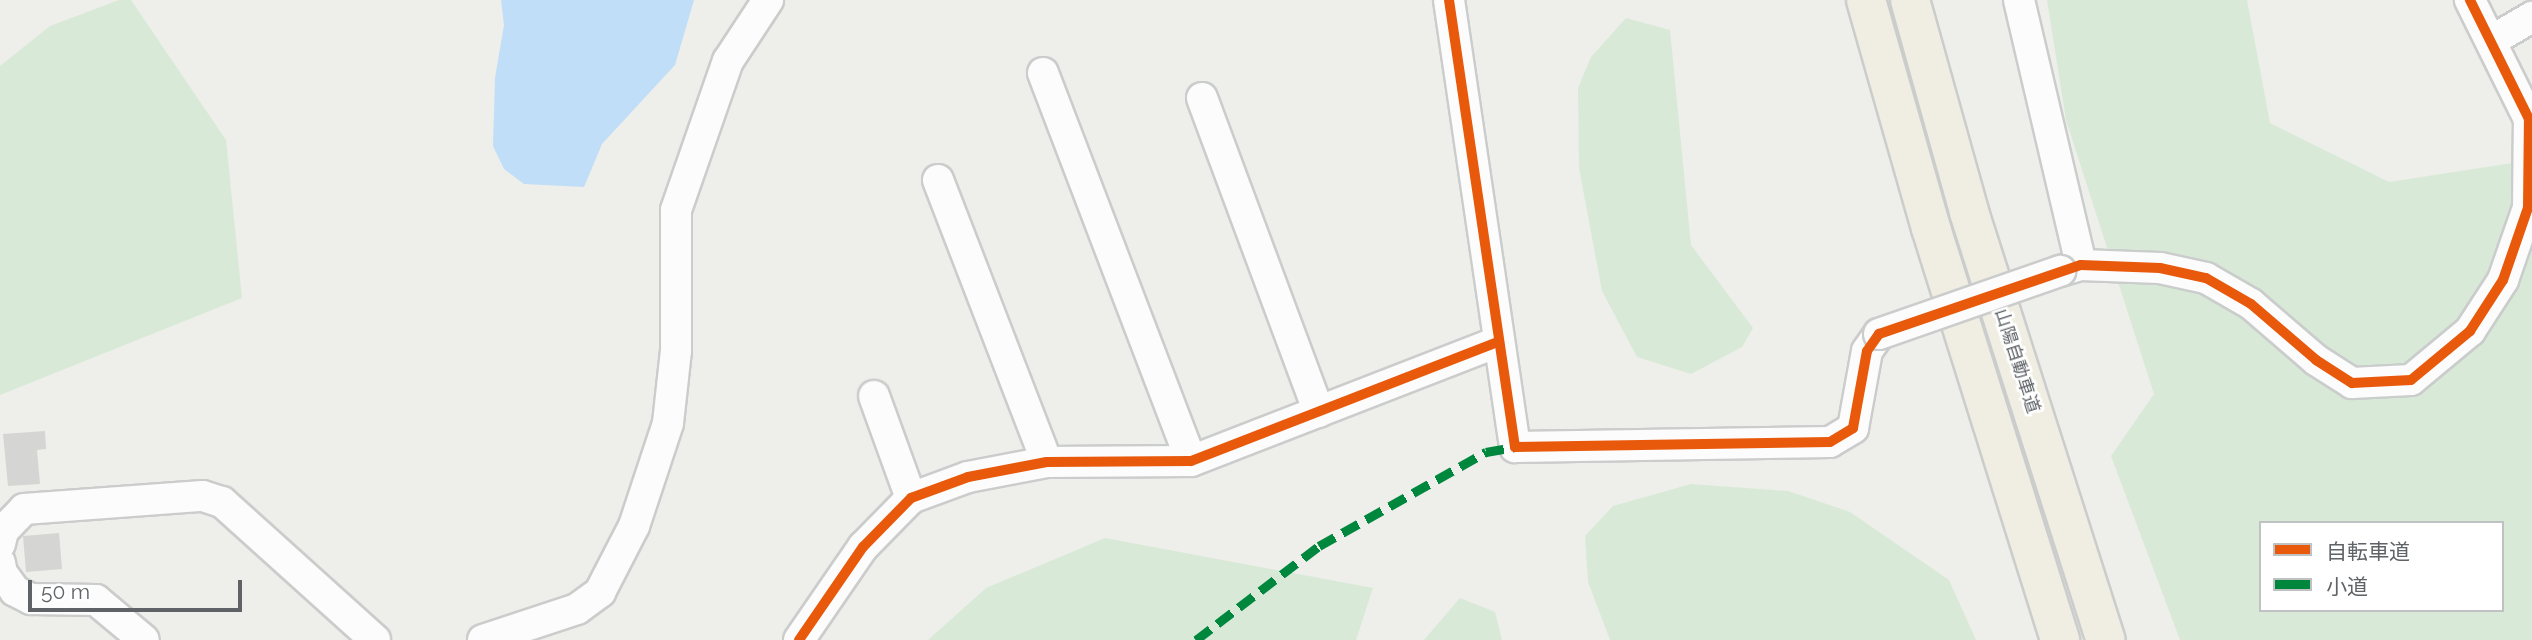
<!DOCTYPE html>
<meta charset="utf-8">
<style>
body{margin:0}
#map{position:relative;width:2532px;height:640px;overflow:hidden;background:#eeeeea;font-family:Raleway,"Noto Sans JP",sans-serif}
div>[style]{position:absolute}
.green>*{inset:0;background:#d8ead7}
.water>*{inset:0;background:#c0def7}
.building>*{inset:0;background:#d5d5d3}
.roads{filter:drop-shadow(2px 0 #cbcccc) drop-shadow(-2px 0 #cbcccc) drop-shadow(0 2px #cbcccc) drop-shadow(0 -2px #cbcccc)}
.minor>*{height:30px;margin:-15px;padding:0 15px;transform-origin:15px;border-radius:15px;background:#fcfcfc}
.motorway>*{height:38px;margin:-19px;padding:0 19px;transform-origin:19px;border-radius:19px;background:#f0ede3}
.bridges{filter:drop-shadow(2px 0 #cbcccc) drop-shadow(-2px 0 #cbcccc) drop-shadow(0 2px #cbcccc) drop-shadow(0 -2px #cbcccc)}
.minor-bridge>*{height:30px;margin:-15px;padding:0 15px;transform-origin:15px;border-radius:15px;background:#fcfcfc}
.quiet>*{height:9px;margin-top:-4.5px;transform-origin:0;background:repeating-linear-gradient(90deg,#00873e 0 18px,transparent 0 27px)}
.cycleway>*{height:10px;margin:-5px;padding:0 5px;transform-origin:5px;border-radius:5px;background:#e8590c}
span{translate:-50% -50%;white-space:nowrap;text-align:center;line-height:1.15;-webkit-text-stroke:5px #fff;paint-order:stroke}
.street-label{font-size:18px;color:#5f6367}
.legend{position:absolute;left:2259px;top:521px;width:245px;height:91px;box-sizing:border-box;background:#fff;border:2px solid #bfc1c2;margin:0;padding:9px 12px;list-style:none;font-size:21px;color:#5f6367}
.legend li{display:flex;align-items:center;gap:14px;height:35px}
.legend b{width:35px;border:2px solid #bfc1c2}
.scale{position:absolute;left:28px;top:580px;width:214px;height:32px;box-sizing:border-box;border:4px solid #5f6367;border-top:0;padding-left:9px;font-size:21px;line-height:24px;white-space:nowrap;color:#5f6367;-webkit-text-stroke:5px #fff;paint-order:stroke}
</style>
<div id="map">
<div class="green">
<div style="clip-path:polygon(119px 0,131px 0,226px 140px,242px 298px,0 395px,0 66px,50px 26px)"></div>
<div style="clip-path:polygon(evenodd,2047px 0,2247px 0,2270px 123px,2389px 182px,2532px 160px,2532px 640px,2180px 640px,2111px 456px,2154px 394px,2066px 120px,2047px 0,2261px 523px,2502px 523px,2502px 610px,2261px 610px,2261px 523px)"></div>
<div style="clip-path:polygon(1626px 18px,1670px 30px,1691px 245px,1753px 328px,1742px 347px,1691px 374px,1637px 357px,1602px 291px,1579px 168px,1578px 88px,1591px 57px)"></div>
<div style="clip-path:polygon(1691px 484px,1788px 491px,1850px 512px,1949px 580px,1976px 640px,1610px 640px,1588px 582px,1585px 536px,1613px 506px)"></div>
<div style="clip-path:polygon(1105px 538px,1373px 588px,1356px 640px,928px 640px,986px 588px)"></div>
<div style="clip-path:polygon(1460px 598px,1495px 612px,1502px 640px,1424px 640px)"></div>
</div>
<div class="water">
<div style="clip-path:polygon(501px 0,694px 0,675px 65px,602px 144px,584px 187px,524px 184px,504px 169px,493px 146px,495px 78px,504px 25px)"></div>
</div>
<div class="building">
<div style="clip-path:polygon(45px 431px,46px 449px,37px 450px,40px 484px,8px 486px,3px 434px)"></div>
<div style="clip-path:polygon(59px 533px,62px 569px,26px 572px,23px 536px)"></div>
</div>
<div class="roads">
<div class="minor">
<div style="left:1449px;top:0;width:452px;rotate:81.6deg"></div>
<div style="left:1515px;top:447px;width:315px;rotate:-0.9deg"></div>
<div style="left:1830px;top:442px;width:27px;rotate:-31deg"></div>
<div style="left:1853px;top:428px;width:78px;rotate:-79.7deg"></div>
<div style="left:1867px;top:351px;width:21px;rotate:-55deg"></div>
<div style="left:2019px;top:0;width:272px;rotate:76.8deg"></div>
<div style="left:2491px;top:41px;width:48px;rotate:-30.3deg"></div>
<div style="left:1043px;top:73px;width:415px;rotate:69.1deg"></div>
<div style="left:1202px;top:98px;width:335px;rotate:69.6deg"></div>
<div style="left:938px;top:180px;width:302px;rotate:68.9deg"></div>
<div style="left:2060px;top:271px;width:22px;rotate:-16deg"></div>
<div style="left:2081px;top:265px;width:79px;rotate:2.2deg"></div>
<div style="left:2160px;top:268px;width:47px;rotate:12.3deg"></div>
<div style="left:2206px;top:278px;width:52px;rotate:30deg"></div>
<div style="left:2251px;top:304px;width:86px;rotate:40.7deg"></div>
<div style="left:2316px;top:360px;width:43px;rotate:32.6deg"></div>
<div style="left:2352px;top:383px;width:59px;rotate:-2.9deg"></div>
<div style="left:2411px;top:380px;width:77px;rotate:-39.7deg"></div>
<div style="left:2470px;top:331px;width:61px;rotate:-57.1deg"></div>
<div style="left:2503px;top:280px;width:76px;rotate:-70.9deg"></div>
<div style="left:2528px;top:208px;width:89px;rotate:-89.4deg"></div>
<div style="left:2529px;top:119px;width:133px;rotate:-116.4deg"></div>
<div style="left:874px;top:396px;width:109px;rotate:70.1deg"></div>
<div style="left:0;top:544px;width:13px;rotate:-77deg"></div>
<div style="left:3px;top:531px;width:30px;rotate:-46deg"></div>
<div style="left:24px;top:509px;width:179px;rotate:-4.2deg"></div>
<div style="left:203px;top:496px;width:20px;rotate:18deg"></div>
<div style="left:222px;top:502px;width:206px;rotate:42deg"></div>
<div style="left:0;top:563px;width:10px;rotate:79deg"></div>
<div style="left:2px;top:573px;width:22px;rotate:54deg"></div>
<div style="left:15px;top:591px;width:18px;rotate:27deg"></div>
<div style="left:31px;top:599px;width:65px;rotate:0.9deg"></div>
<div style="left:96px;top:600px;width:62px;rotate:39.8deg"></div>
<div style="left:483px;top:640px;width:99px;rotate:-18.3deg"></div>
<div style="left:577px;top:609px;width:29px;rotate:-36deg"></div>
<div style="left:600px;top:592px;width:74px;rotate:-62.7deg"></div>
<div style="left:634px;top:526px;width:108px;rotate:-71.7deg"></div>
<div style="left:668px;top:423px;width:72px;rotate:-83.7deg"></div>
<div style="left:676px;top:351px;width:141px;rotate:-90deg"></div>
<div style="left:676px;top:210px;width:158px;rotate:-70.8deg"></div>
<div style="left:728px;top:61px;width:73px;rotate:-56.7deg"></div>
<div style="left:799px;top:640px;width:113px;rotate:-55.5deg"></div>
<div style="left:863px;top:547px;width:69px;rotate:-45.6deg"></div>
<div style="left:911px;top:498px;width:61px;rotate:-20.2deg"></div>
<div style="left:968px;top:477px;width:80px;rotate:-10.8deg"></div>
<div style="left:1047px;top:462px;width:144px;rotate:-0.4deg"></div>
<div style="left:1191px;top:461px;width:327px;rotate:-21.2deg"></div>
</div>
<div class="motorway">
<div style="left:1866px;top:0;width:237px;rotate:74.1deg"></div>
<div style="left:1931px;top:228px;width:432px;rotate:72.6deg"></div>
<div style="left:1910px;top:0;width:220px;rotate:74.4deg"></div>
<div style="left:1969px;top:212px;width:449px;rotate:72.3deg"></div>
</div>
</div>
<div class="bridges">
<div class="minor-bridge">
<div style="left:1879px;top:334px;width:192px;rotate:-19.2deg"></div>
</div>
</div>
<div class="quiet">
<div style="left:1196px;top:640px;width:155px;rotate:-37.4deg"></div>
<div style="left:1319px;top:546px;width:192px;rotate:-29.4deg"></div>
<div style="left:1486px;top:452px;width:29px;rotate:-10deg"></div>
</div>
<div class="cycleway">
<div style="left:1449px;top:0;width:452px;rotate:81.6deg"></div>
<div style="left:1515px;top:447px;width:315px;rotate:-0.9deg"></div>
<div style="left:1830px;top:442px;width:27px;rotate:-31deg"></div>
<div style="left:1853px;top:428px;width:78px;rotate:-79.7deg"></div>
<div style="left:1867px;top:351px;width:21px;rotate:-55deg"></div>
<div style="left:1879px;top:334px;width:213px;rotate:-18.9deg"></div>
<div style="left:2081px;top:265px;width:79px;rotate:2.2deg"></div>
<div style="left:2160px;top:268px;width:47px;rotate:12.3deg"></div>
<div style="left:2206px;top:278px;width:52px;rotate:30deg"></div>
<div style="left:2251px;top:304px;width:86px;rotate:40.7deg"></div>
<div style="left:2316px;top:360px;width:43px;rotate:32.6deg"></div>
<div style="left:2352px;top:383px;width:59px;rotate:-2.9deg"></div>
<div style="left:2411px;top:380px;width:77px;rotate:-39.7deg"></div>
<div style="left:2470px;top:331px;width:61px;rotate:-57.1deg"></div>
<div style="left:2503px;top:280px;width:76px;rotate:-70.9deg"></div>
<div style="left:2528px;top:208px;width:89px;rotate:-89.4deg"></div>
<div style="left:2529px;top:119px;width:133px;rotate:-116.4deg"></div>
<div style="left:799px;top:640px;width:113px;rotate:-55.5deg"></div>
<div style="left:863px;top:547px;width:69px;rotate:-45.6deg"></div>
<div style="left:911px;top:498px;width:61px;rotate:-20.2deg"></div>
<div style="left:968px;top:477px;width:80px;rotate:-10.8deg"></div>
<div style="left:1047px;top:462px;width:144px;rotate:-0.4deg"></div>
<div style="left:1191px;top:461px;width:327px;rotate:-21.2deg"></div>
</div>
<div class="street-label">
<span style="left:2017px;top:361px;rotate:72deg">山陽自動車道</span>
</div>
<ul class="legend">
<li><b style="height:9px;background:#e8590c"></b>自転車道</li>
<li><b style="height:9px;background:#00873e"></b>小道</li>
</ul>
<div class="scale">50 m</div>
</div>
